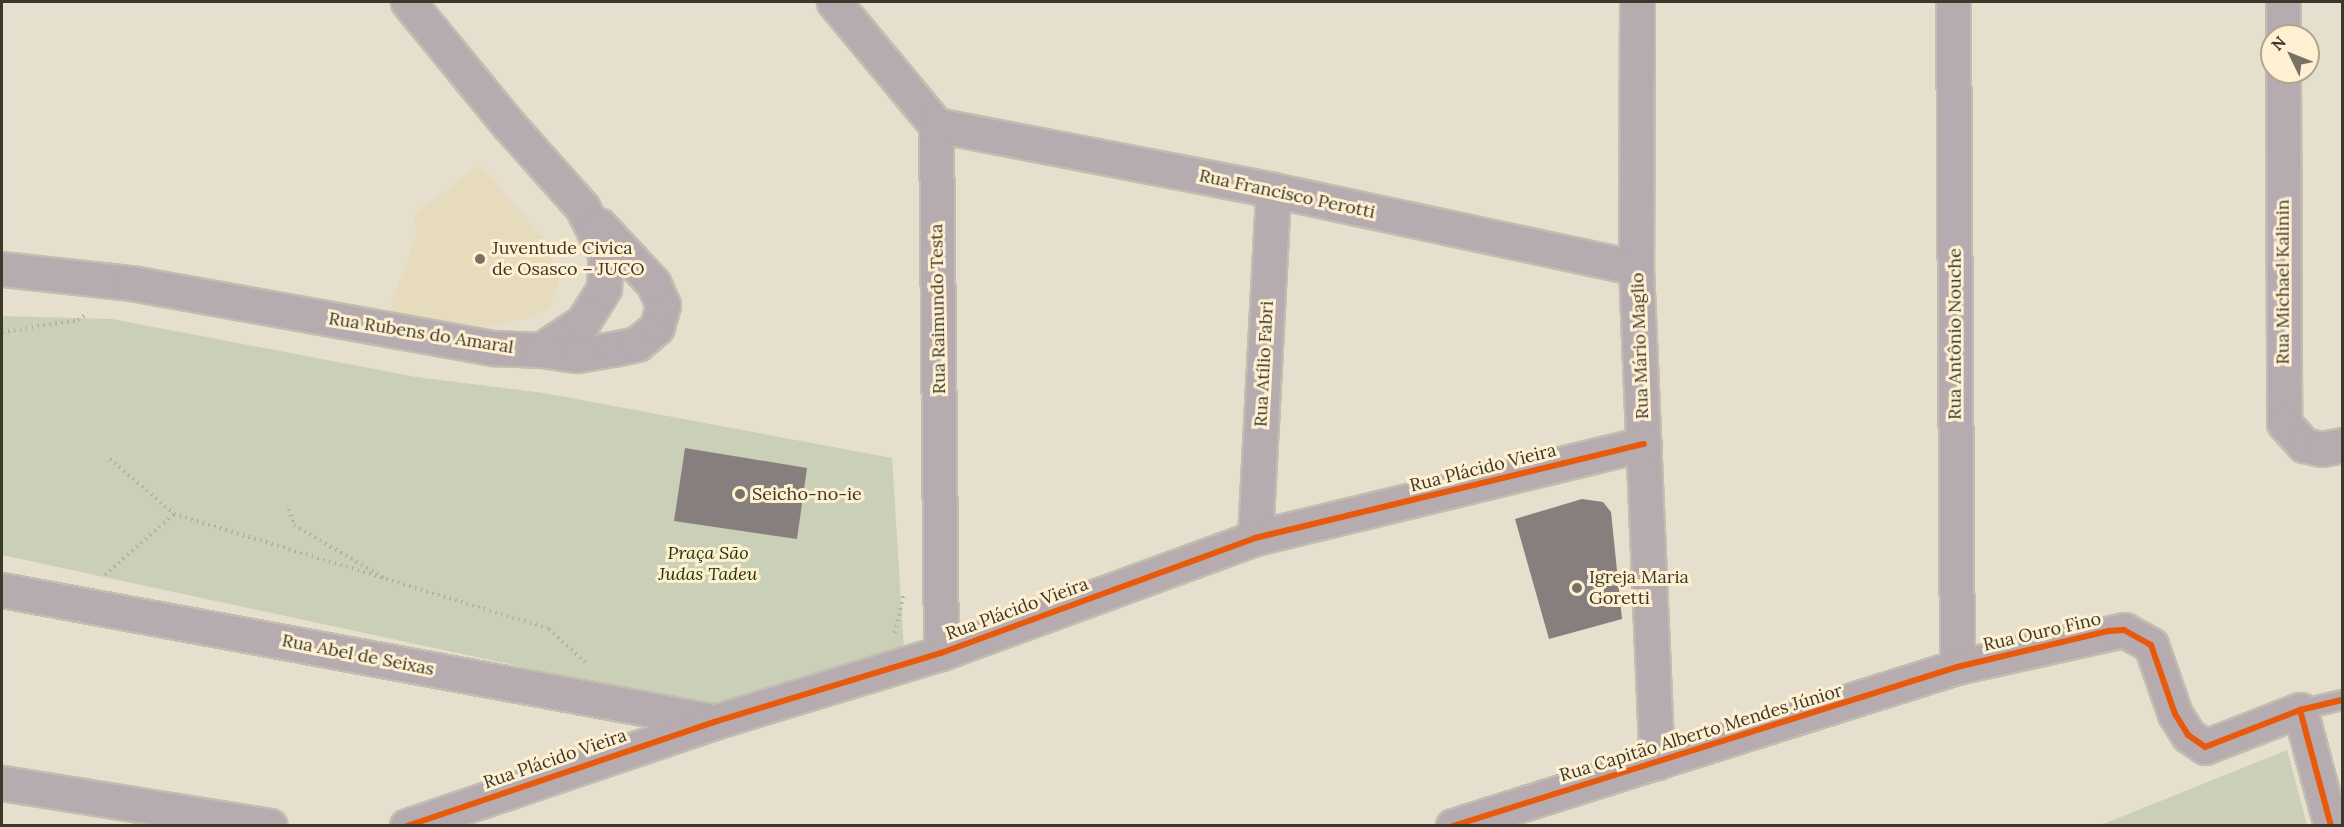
<!DOCTYPE html>
<meta charset="utf-8">
<style>
body{margin:0}
#map{position:relative;width:2344px;height:827px;overflow:hidden;background:#e6dfce;font-family:Lora,serif}
div>[style]{position:absolute}
.built>*{inset:0;background:#e7dbbe}
.green>*{inset:0;background:#cad0b7}
.building>*{inset:0;background:#877f7d}
.path>*{height:4px;margin-top:-2px;transform-origin:0;background:repeating-linear-gradient(90deg,#b5abaa 0 1.5px,transparent 0 6px)}
.roads{filter:drop-shadow(2px 0 #c2bdb0) drop-shadow(-2px 0 #c2bdb0) drop-shadow(0 2px #c2bdb0) drop-shadow(0 -2px #c2bdb0)}
.lane>*{height:18px;margin:-9px;padding:0 9px;transform-origin:9px;border-radius:9px;background:#b6abaf}
.street>*{height:33px;margin:-16.5px;padding:0 16.5px;transform-origin:16.5px;border-radius:16.5px;background:#b6abaf}
.cycleway>*{height:6px;margin:-3px;padding:0 3px;transform-origin:3px;border-radius:3px;background:#e8590c}
.dots>*{width:16px;height:16px;translate:-50% -50%;box-sizing:border-box;border:3px solid #fef0d1;border-radius:50%}
span{translate:-50% -50%;white-space:nowrap;text-align:center;line-height:1.15;-webkit-text-stroke:6px #fef0d1;paint-order:stroke}
.street-label{font-size:18px;color:#3c372b}
.poi-label{font-size:18px;color:#3c372b}
.left{translate:0 -50%;text-align:left}
.park-label{font-size:18px;color:#1e3500;font-style:italic}
.frame{position:absolute;inset:0;border:3px solid #3c372b;pointer-events:none}
.north{position:absolute;left:2260px;top:24px;width:60px;height:60px;box-sizing:border-box;background:#fef0d1;border:2px solid #b0a68f;border-radius:50%;rotate:313deg;font-size:16px;font-weight:700;line-height:24px;text-align:center;color:#3c372b}
.north::after{content:'';display:block;margin:auto;width:21px;height:27px;background:#787264;clip-path:polygon(50% 0,100% 100%,50% 72%,0 100%)}
</style>
<div id="map">
<div class="built">
<div style="clip-path:polygon(480px 165px,544px 238px,560px 280px,550px 308px,528px 318px,487px 327px,388px 313px,416px 235px,414px 214px)"></div>
</div>
<div class="green">
<div style="clip-path:polygon(2px 316px,112px 319px,416px 377px,544px 393px,892px 458px,904px 650px,718px 709px,2px 555px)"></div>
<div style="clip-path:polygon(2287px 750px,2307px 825px,2101px 825px)"></div>
</div>
<div class="building">
<div style="clip-path:polygon(685px 448px,807px 468px,797px 539px,674px 521px)"></div>
<div style="clip-path:polygon(1582px 499px,1603px 502px,1611px 512px,1622px 619px,1549px 639px,1515px 519px)"></div>
</div>
<div class="path">
<div style="left:2px;top:332px;width:77px;rotate:-9deg"></div>
<div style="left:78px;top:320px;width:12px;rotate:-35deg"></div>
<div style="left:110px;top:459px;width:84px;rotate:40.7deg"></div>
<div style="left:174px;top:514px;width:392px;rotate:17deg"></div>
<div style="left:549px;top:629px;width:49px;rotate:42.5deg"></div>
<div style="left:289px;top:509px;width:17px;rotate:73deg"></div>
<div style="left:294px;top:525px;width:104px;rotate:30.5deg"></div>
<div style="left:105px;top:575px;width:92px;rotate:-41.5deg"></div>
<div style="left:895px;top:633px;width:40px;rotate:-77deg"></div>
</div>
<div class="roads">
<div class="lane">
<div style="left:2300px;top:710px;width:43px;rotate:-13.4deg"></div>
</div>
<div class="street">
<div style="left:834px;top:2px;width:160px;rotate:50.3deg"></div>
<div style="left:936px;top:125px;width:528px;rotate:89.46deg"></div>
<div style="left:1637px;top:2px;width:266px;rotate:90.2deg"></div>
<div style="left:1636px;top:268px;width:495px;rotate:87.6deg"></div>
<div style="left:1953px;top:2px;width:665px;rotate:89.66deg"></div>
<div style="left:2283px;top:2px;width:34px;rotate:90deg"></div>
<div style="left:2283px;top:72px;width:351px;rotate:89.8deg"></div>
<div style="left:2284px;top:423px;width:30px;rotate:48deg"></div>
<div style="left:2304px;top:445px;width:18px;rotate:13deg"></div>
<div style="left:2322px;top:449px;width:20px;rotate:-11deg"></div>
<div style="left:936px;top:125px;width:343px;rotate:10.9deg"></div>
<div style="left:1273px;top:190px;width:371px;rotate:12.1deg"></div>
<div style="left:2px;top:269px;width:130px;rotate:6.2deg"></div>
<div style="left:131px;top:283px;width:369px;rotate:10.2deg"></div>
<div style="left:494px;top:348px;width:47px;rotate:2.4deg"></div>
<div style="left:541px;top:350px;width:50px;rotate:-33.7deg"></div>
<div style="left:583px;top:322px;width:40px;rotate:-58deg"></div>
<div style="left:604px;top:288px;width:33px;rotate:-87deg"></div>
<div style="left:606px;top:255px;width:54px;rotate:-116.6deg"></div>
<div style="left:582px;top:207px;width:111px;rotate:-131.7deg"></div>
<div style="left:508px;top:124px;width:158px;rotate:-129.3deg"></div>
<div style="left:541px;top:350px;width:37px;rotate:8deg"></div>
<div style="left:578px;top:355px;width:36px;rotate:-10deg"></div>
<div style="left:613px;top:349px;width:25px;rotate:-12deg"></div>
<div style="left:637px;top:344px;width:26px;rotate:-40deg"></div>
<div style="left:657px;top:327px;width:23px;rotate:-75deg"></div>
<div style="left:663px;top:305px;width:24px;rotate:-114deg"></div>
<div style="left:653px;top:283px;width:79px;rotate:-133deg"></div>
<div style="left:1255px;top:538px;width:348px;rotate:-87deg"></div>
<div style="left:2px;top:590px;width:722px;rotate:10.45deg"></div>
<div style="left:2px;top:783px;width:271px;rotate:9.1deg"></div>
<div style="left:407px;top:826px;width:324px;rotate:-18.7deg"></div>
<div style="left:714px;top:722px;width:237px;rotate:-16.9deg"></div>
<div style="left:941px;top:653px;width:334px;rotate:-20.1deg"></div>
<div style="left:1255px;top:538px;width:400px;rotate:-13.6deg"></div>
<div style="left:1453px;top:826px;width:528px;rotate:-17.51deg"></div>
<div style="left:1957px;top:667px;width:171px;rotate:-12.5deg"></div>
<div style="left:2124px;top:630px;width:31px;rotate:29deg"></div>
<div style="left:2151px;top:645px;width:73px;rotate:70.8deg"></div>
<div style="left:2175px;top:714px;width:25px;rotate:58deg"></div>
<div style="left:2188px;top:735px;width:21px;rotate:35deg"></div>
<div style="left:2205px;top:747px;width:102px;rotate:-21.3deg"></div>
<div style="left:2300px;top:710px;width:120px;rotate:75deg"></div>
</div>
</div>
<div class="cycleway">
<div style="left:2300px;top:710px;width:120px;rotate:75deg"></div>
<div style="left:407px;top:826px;width:324px;rotate:-18.7deg"></div>
<div style="left:714px;top:722px;width:237px;rotate:-16.9deg"></div>
<div style="left:941px;top:653px;width:334px;rotate:-20.1deg"></div>
<div style="left:1255px;top:538px;width:400px;rotate:-13.6deg"></div>
<div style="left:1453px;top:826px;width:528px;rotate:-17.51deg"></div>
<div style="left:1957px;top:667px;width:155px;rotate:-13.4deg"></div>
<div style="left:2108px;top:631px;width:16px;rotate:-4deg"></div>
<div style="left:2124px;top:630px;width:31px;rotate:29deg"></div>
<div style="left:2151px;top:645px;width:73px;rotate:70.8deg"></div>
<div style="left:2175px;top:714px;width:25px;rotate:58deg"></div>
<div style="left:2188px;top:735px;width:21px;rotate:35deg"></div>
<div style="left:2205px;top:747px;width:102px;rotate:-21.3deg"></div>
<div style="left:2300px;top:710px;width:43px;rotate:-13.4deg"></div>
</div>
<div class="dots">
<div style="left:480px;top:259px;background:#787264"></div>
<div style="left:740px;top:494px;background:#787264"></div>
<div style="left:1577px;top:588px;background:#787264"></div>
</div>
<div class="street-label">
<span style="left:1287px;top:194px;rotate:12deg">Rua Francisco Perotti</span>
<span style="left:2283px;top:282px;rotate:-90deg">Rua Michael Kalinin</span>
<span style="left:938px;top:309px;rotate:-91deg">Rua Raimundo Testa</span>
<span style="left:421px;top:333px;rotate:9deg">Rua Rubens do Amaral</span>
<span style="left:1955px;top:334px;rotate:-90deg">Rua Antônio Nouche</span>
<span style="left:1640px;top:346px;rotate:-92deg">Rua Mário Maglio</span>
<span style="left:1264px;top:364px;rotate:-87deg">Rua Atílio Fabri</span>
<span style="left:1483px;top:468px;rotate:-14deg">Rua Plácido Vieira</span>
<span style="left:1017px;top:609px;rotate:-20deg">Rua Plácido Vieira</span>
<span style="left:2042px;top:632px;rotate:-13deg">Rua Ouro Fino</span>
<span style="left:358px;top:655px;rotate:11deg">Rua Abel de Seixas</span>
<span style="left:1701px;top:733px;rotate:-17deg">Rua Capitão Alberto Mendes Júnior</span>
<span style="left:555px;top:759px;rotate:-19deg">Rua Plácido Vieira</span>
</div>
<div class="poi-label">
<span class="left" style="left:492px;top:259px">Juventude Civica<br>de Osasco – JUCO</span>
<span class="left" style="left:752px;top:494px">Seicho-no-ie</span>
<span class="left" style="left:1589px;top:588px">Igreja Maria<br>Goretti</span>
</div>
<div class="park-label">
<span style="left:708px;top:564px">Praça São<br>Judas Tadeu</span>
</div>
<div class="frame"></div>
<div class="north">N</div>
</div>
